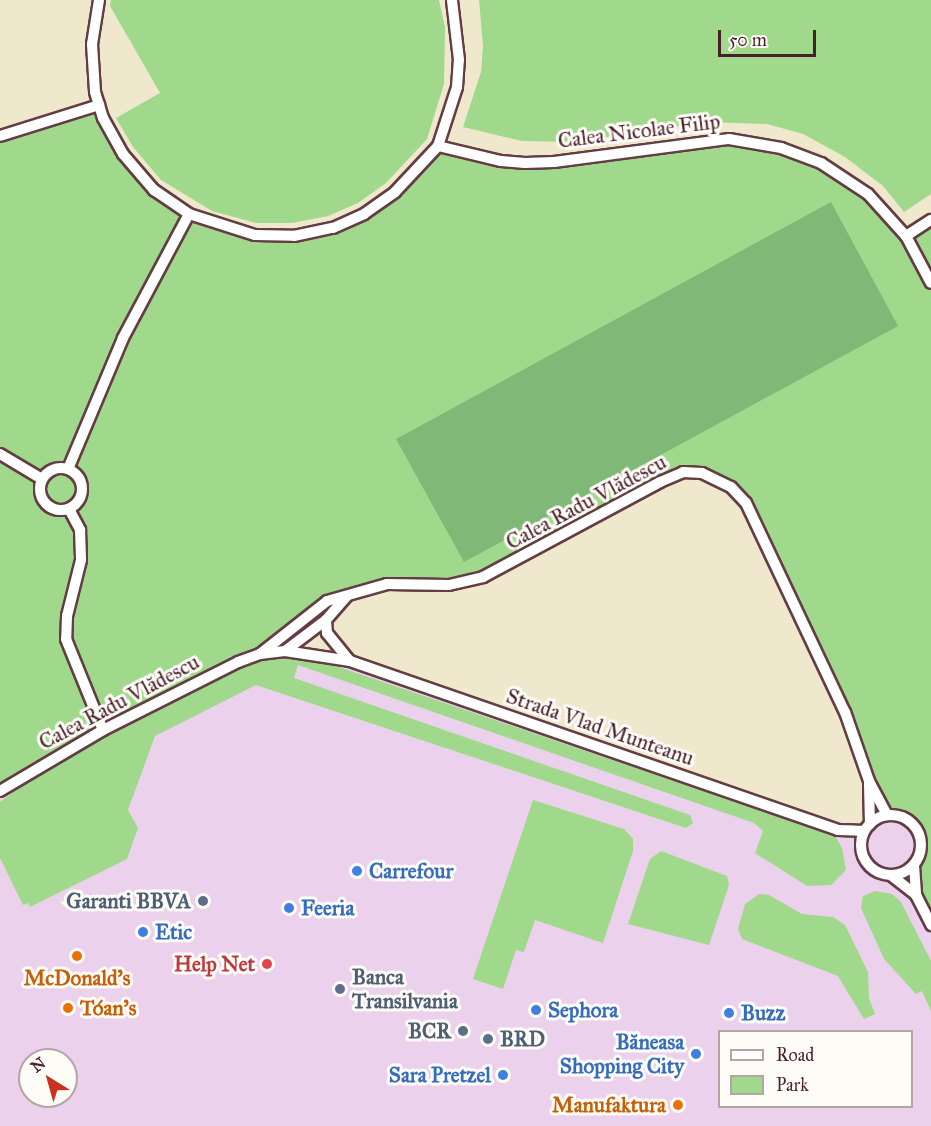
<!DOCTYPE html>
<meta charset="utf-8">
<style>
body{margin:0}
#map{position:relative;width:931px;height:1126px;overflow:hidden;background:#f0e8cd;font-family:"IM FELL Great Primer",serif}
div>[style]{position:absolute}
.built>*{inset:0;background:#ebd1eb}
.green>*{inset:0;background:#a0d98b}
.forest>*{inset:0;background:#80b977}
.roads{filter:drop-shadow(2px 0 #633d43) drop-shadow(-2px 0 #633d43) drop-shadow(0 2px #633d43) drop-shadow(0 -2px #633d43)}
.minor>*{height:10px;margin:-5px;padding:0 5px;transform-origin:5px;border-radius:5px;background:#fff}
.minor>.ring{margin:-5px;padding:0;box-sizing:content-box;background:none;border:10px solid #fff;border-radius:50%}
.dots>*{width:16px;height:16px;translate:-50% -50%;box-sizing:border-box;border:3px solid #fdfcf7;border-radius:50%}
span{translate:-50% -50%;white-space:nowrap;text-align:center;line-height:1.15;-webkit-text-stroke:6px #fdfcf7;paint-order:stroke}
.street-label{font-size:21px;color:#4a1f2b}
.shop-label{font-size:21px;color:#366cbe;font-weight:700}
.left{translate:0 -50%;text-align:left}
.right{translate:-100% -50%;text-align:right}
.service-label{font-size:21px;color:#4e5e75;font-weight:700}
.health-label{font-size:21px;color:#be3a42;font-weight:700}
.food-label{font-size:21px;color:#c56008;font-weight:700}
.legend{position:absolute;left:718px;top:1030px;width:195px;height:78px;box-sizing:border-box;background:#fdfcf7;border:2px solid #b5a4a5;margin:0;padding:8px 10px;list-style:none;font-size:18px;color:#4a1f2b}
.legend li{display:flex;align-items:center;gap:12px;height:30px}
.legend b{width:30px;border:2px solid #b5a4a5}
.north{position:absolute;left:18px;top:1048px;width:60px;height:60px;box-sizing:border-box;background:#fdfcf7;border:2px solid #b5a4a5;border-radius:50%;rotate:323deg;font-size:16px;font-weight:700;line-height:24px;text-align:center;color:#4a1f2b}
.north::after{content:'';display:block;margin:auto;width:21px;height:27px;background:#c8321e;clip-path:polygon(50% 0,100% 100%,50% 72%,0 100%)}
.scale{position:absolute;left:718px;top:30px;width:98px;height:27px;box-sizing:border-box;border:3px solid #4a1f2b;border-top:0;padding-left:8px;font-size:18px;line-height:21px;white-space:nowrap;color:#4a1f2b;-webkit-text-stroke:4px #fdfcf7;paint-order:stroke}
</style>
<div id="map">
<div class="built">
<div style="clip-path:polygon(evenodd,260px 654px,350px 661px,861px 838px,877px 818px,896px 816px,910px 822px,921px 842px,914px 865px,931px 926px,931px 1126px,0 1126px,0 791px,260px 654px,720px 1032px,912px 1032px,912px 1106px,720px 1106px,720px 1032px,260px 654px,30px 1060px,66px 1060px,66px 1096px,30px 1096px,30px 1060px)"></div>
</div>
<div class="green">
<div style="clip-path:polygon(111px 0,439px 0,445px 27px,444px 84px,427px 139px,386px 183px,358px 203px,328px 216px,292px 223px,256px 223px,212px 211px,161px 180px,133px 147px,116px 118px,160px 93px,110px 6px)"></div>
<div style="clip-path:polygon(479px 0,931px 0,931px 194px,904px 212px,883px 186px,845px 157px,803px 134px,767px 124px,707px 122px,573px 142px,522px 141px,463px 127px,481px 72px,483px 46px)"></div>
<div style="clip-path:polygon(99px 105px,103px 118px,155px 190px,208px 223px,294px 236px,364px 214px,438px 146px,525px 163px,667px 145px,761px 143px,844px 178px,906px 236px,931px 220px,931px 926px,905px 872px,918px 859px,920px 836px,905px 819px,887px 815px,877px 818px,856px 741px,763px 538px,731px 487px,683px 472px,483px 577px,387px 585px,327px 601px,260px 654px,0 791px,0 136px)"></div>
<div style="clip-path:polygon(286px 657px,327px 663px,827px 833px,836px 837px,842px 848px,846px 870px,831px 885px,807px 886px,755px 853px,763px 831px,754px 823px,298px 665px,294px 678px,690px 815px,693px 823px,686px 828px,256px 685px,155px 736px,128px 810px,138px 828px,127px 859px,30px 907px,28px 903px,23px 905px,0 858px,0 802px,49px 766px,257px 659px)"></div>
<div style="clip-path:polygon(533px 800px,624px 829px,633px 839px,633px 851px,603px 943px,535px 920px,524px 952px,516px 950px,503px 989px,473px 979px)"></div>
<div style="clip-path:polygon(661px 851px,727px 876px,729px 885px,709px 945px,628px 924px,650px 859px)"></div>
<div style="clip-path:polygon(875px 891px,892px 894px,901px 902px,931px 961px,931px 1011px,922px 991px,916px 994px,884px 959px,861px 908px,863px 896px)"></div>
<div style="clip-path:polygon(759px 894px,769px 895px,802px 914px,833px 917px,845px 925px,868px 972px,869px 998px,875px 1014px,864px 1019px,838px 976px,742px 939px,738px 929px,745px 904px)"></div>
</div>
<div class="forest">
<div style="clip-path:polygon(831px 202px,898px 326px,464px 562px,396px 439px)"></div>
</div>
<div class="roads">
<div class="minor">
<div style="left:99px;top:0;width:45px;rotate:99deg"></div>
<div style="left:92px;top:44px;width:48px;rotate:86.4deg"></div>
<div style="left:95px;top:92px;width:27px;rotate:73deg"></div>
<div style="left:103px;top:118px;width:41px;rotate:60.9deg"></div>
<div style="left:123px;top:154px;width:48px;rotate:49.3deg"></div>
<div style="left:154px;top:190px;width:42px;rotate:34.4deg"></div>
<div style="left:189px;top:214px;width:69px;rotate:17.7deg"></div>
<div style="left:255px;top:235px;width:39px;rotate:1deg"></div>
<div style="left:294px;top:236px;width:40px;rotate:-12deg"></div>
<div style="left:333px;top:228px;width:34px;rotate:-24deg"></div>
<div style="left:364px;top:214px;width:38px;rotate:-35deg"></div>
<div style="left:395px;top:192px;width:63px;rotate:-46.9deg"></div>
<div style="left:438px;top:146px;width:62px;rotate:-72.1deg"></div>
<div style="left:457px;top:87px;width:27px;rotate:-86deg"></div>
<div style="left:459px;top:60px;width:60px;rotate:-96.7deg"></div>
<div style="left:0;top:136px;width:104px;rotate:-17.4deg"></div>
<div style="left:438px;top:146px;width:65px;rotate:13.4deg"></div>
<div style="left:501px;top:161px;width:24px;rotate:5deg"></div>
<div style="left:525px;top:163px;width:29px;rotate:-2deg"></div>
<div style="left:554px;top:162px;width:177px;rotate:-7.5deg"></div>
<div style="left:729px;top:139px;width:53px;rotate:9.8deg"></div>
<div style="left:781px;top:148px;width:43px;rotate:20.6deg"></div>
<div style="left:821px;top:163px;width:56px;rotate:33.4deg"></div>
<div style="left:868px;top:194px;width:57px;rotate:47.9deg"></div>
<div style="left:906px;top:236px;width:53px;rotate:62deg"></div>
<div style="left:906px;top:236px;width:30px;rotate:-33deg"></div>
<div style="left:0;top:454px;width:49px;rotate:30.8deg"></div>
<div class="ring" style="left:40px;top:468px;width:32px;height:32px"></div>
<div style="left:68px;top:469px;width:142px;rotate:-67.2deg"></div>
<div style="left:123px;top:338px;width:140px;rotate:-62deg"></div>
<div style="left:69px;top:509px;width:24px;rotate:62deg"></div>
<div style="left:80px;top:530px;width:30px;rotate:88deg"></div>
<div style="left:81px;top:560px;width:58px;rotate:104deg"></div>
<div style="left:67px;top:616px;width:23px;rotate:92deg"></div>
<div style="left:66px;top:639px;width:98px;rotate:67.9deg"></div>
<div style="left:326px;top:620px;width:13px;rotate:86deg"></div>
<div style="left:327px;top:633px;width:36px;rotate:51deg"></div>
<div style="left:285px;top:651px;width:51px;rotate:-37.1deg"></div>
<div style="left:326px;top:620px;width:32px;rotate:-49deg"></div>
<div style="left:260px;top:654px;width:85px;rotate:-38.3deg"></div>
<div style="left:327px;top:601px;width:62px;rotate:-15.8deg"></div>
<div style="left:387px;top:584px;width:62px;rotate:0.9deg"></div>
<div style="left:449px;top:585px;width:35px;rotate:-13deg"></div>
<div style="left:483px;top:577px;width:201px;rotate:-28.2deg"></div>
<div style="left:660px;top:482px;width:25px;rotate:-23deg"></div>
<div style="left:683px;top:472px;width:19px;rotate:3deg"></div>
<div style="left:702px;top:473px;width:32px;rotate:26deg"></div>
<div style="left:731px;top:487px;width:22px;rotate:47deg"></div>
<div style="left:746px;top:503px;width:231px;rotate:64.7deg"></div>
<div style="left:845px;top:712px;width:73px;rotate:70.8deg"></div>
<div style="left:869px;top:781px;width:38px;rotate:62deg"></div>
<div style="left:869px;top:784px;width:40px;rotate:88.6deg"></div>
<div style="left:0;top:791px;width:120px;rotate:-30.6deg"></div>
<div style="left:103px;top:730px;width:151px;rotate:-26.7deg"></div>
<div style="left:238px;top:662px;width:23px;rotate:-20deg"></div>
<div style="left:260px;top:654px;width:25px;rotate:-7deg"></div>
<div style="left:285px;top:651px;width:66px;rotate:8.7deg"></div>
<div style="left:350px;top:661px;width:516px;rotate:19.1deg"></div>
<div style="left:838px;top:830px;width:26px;rotate:2deg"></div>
<div class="ring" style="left:861px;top:815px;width:50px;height:50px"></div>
<div style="left:914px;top:865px;width:30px;rotate:86deg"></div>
<div style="left:916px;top:895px;width:34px;rotate:63deg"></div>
<div style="left:892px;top:876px;width:31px;rotate:38deg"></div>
</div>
</div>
<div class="dots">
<div style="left:357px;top:871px;background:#3f7fe0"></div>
<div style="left:203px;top:901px;background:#5c6f8a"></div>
<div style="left:289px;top:908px;background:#3f7fe0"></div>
<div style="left:143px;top:932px;background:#3f7fe0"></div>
<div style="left:77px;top:956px;background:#e8710a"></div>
<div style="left:267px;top:964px;background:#e0444e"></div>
<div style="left:340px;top:989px;background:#5c6f8a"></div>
<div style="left:68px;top:1008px;background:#e8710a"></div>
<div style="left:536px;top:1010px;background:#3f7fe0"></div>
<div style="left:729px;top:1013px;background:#3f7fe0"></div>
<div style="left:463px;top:1031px;background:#5c6f8a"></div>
<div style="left:488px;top:1039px;background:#5c6f8a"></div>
<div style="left:696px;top:1054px;background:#3f7fe0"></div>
<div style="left:503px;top:1075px;background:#3f7fe0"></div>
<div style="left:678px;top:1105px;background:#e8710a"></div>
</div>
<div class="street-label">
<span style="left:639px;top:131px;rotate:-7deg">Calea Nicolae Filip</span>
<span style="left:586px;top:502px;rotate:-28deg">Calea Radu Vlădescu</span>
<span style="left:119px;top:702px;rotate:-28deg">Calea Radu Vlădescu</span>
<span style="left:600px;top:727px;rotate:19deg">Strada Vlad Munteanu</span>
</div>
<div class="shop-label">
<span class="left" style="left:369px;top:871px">Carrefour</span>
<span class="left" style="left:301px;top:908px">Feeria</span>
<span class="left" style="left:155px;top:932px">Etic</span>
<span class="left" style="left:548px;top:1010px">Sephora</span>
<span class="left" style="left:741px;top:1013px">Buzz</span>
<span class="right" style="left:684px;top:1054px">Băneasa<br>Shopping City</span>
<span class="right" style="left:491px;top:1075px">Sara Pretzel</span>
</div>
<div class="service-label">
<span class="right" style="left:191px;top:901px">Garanti BBVA</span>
<span class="left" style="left:352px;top:989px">Banca<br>Transilvania</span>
<span class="right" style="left:451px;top:1031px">BCR</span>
<span class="left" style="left:500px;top:1039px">BRD</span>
</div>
<div class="health-label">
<span class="right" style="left:255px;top:964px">Help Net</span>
</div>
<div class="food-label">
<span style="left:77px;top:978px">McDonald's</span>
<span class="left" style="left:80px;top:1008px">Tóan's</span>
<span class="right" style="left:666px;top:1105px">Manufaktura</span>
</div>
<ul class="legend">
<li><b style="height:8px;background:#fff"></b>Road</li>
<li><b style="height:16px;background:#a0d98b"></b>Park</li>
</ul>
<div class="north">N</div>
<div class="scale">50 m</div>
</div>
